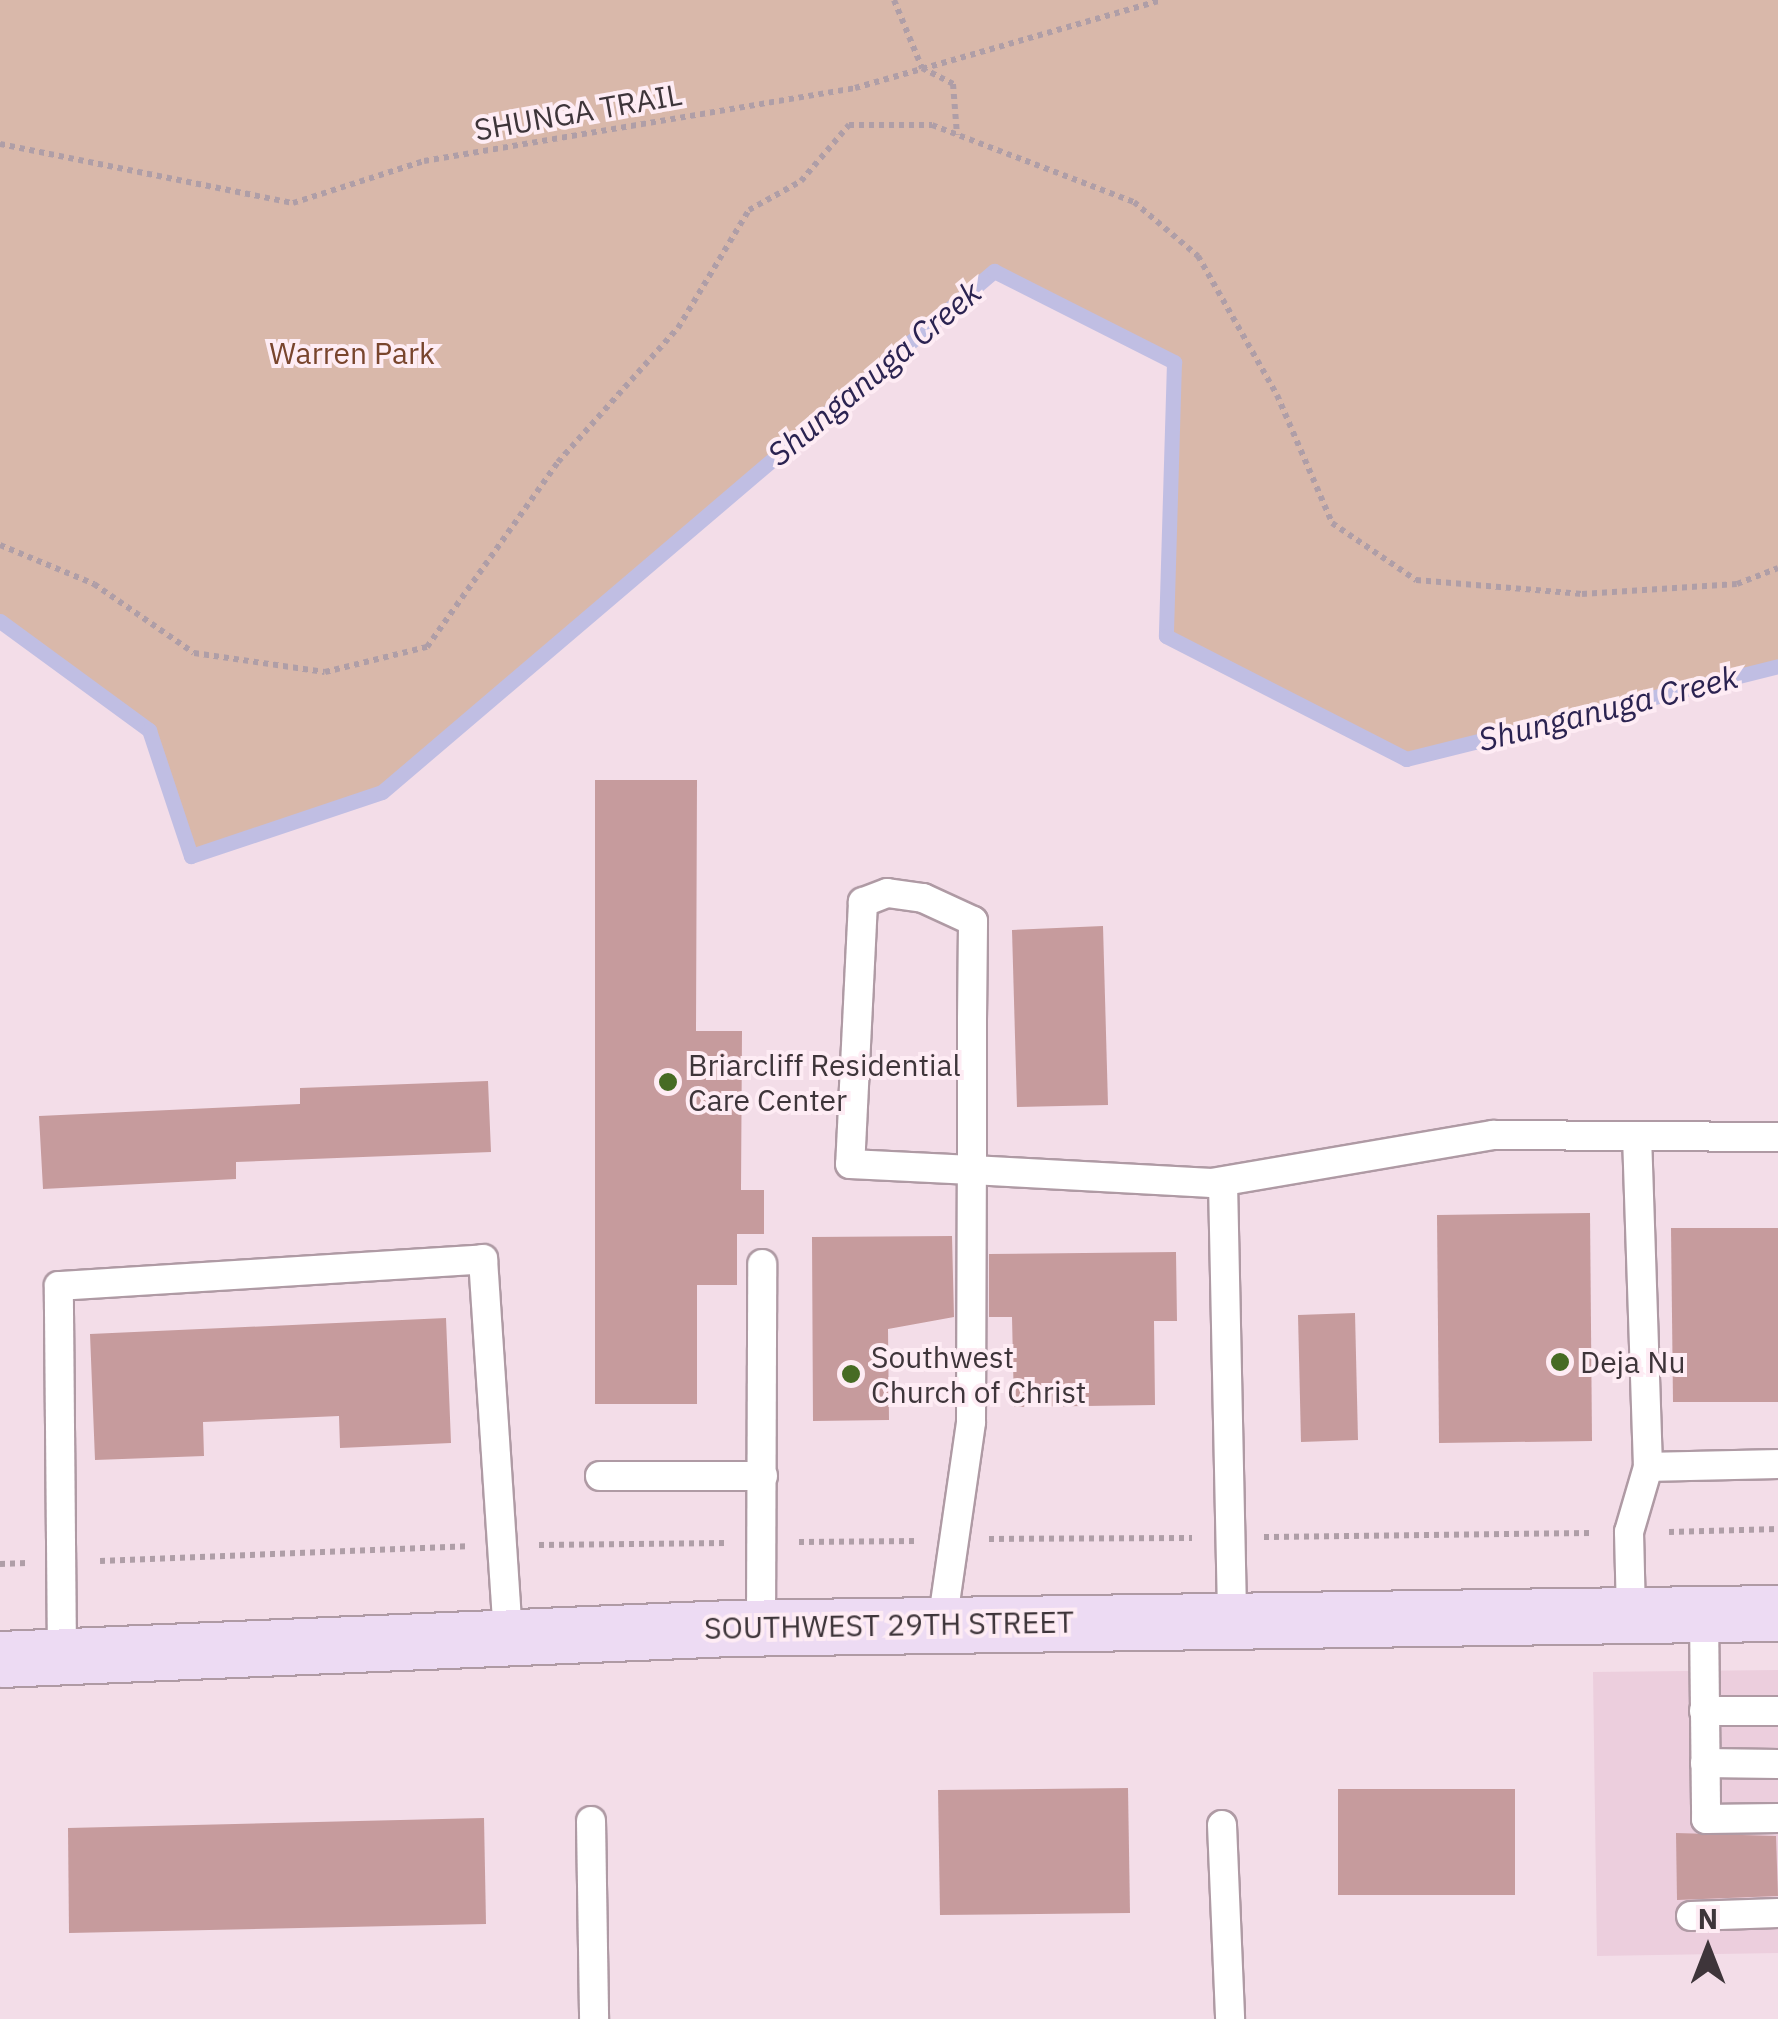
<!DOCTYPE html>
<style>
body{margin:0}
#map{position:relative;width:1778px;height:2019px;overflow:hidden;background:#f3dde8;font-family:"IBM Plex Sans",sans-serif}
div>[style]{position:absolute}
.built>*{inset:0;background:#eccedd}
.green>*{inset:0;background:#d9b8aa}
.stream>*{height:15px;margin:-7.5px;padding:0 7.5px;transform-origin:7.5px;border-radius:7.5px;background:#c0bee3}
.building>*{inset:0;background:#c69b9d}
.path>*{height:6px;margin-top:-3px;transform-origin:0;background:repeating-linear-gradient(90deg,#af9ea7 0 5px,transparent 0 10px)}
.roads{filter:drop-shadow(2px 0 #af9aa4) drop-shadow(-2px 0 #af9aa4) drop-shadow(0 2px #af9aa4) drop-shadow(0 -2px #af9aa4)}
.lane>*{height:28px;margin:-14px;padding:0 14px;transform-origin:14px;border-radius:14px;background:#fff}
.secondary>*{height:55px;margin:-27.5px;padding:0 27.5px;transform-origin:27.5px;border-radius:27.5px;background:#eddbf3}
.dots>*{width:28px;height:28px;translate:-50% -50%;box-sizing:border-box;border:5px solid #feecf4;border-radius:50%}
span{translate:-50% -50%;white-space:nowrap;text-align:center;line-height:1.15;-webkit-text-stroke:8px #feecf4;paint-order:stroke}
.street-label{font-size:30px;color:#3e353a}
.park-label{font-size:30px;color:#79452d}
.poi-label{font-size:30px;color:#3e353a}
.left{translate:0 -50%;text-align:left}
.water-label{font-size:32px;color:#2b2351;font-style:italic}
.north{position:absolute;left:1658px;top:1899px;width:100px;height:100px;-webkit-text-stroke:8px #feecf4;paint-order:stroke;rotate:0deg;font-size:28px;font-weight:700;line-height:40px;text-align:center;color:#3e353a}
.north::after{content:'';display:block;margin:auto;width:35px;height:45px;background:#3e353a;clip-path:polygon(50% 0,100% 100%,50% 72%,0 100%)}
</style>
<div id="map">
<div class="built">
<div style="clip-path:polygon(1778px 1670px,1778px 1953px,1597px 1956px,1593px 1672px)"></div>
</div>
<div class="green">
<div style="clip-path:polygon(0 0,1778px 0,1778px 666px,1406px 759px,1166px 636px,1174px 362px,994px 271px,382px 792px,191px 856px,149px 730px,0 621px)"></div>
</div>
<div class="stream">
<div style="left:0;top:621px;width:185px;rotate:36.2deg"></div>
<div style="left:149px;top:730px;width:133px;rotate:71.6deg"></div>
<div style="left:191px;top:856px;width:201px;rotate:-18.5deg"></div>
<div style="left:382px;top:792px;width:804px;rotate:-40.41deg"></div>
<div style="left:994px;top:271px;width:202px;rotate:26.8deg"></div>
<div style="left:1174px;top:362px;width:274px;rotate:91.7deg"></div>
<div style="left:1166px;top:636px;width:270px;rotate:27.1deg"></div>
<div style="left:1406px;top:759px;width:383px;rotate:-14deg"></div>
</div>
<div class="building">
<div style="clip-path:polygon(595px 780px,697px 780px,696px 1031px,742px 1031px,741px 1190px,764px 1190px,764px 1234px,737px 1234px,737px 1285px,697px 1285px,697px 1404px,595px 1404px)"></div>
<div style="clip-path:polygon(1103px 926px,1108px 1105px,1017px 1107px,1012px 930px)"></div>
<div style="clip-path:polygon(488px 1081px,491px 1152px,236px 1162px,236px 1179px,43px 1189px,39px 1116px,300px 1104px,300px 1088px)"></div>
<div style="clip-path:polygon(1590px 1213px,1592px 1441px,1439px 1443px,1437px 1215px)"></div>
<div style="clip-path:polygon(1671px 1228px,1778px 1228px,1778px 1402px,1673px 1402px)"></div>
<div style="clip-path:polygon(952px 1236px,954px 1317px,888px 1329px,889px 1420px,813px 1421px,812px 1237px)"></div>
<div style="clip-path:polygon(1176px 1252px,1177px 1321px,1154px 1321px,1155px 1405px,1014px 1407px,1012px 1317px,989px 1317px,989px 1254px)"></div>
<div style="clip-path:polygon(1355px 1313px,1358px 1440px,1301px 1442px,1298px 1315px)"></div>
<div style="clip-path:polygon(446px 1318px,451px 1443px,340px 1448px,339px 1416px,203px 1422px,204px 1456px,95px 1460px,90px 1334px)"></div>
<div style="clip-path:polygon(1128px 1788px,1130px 1913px,940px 1915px,938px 1790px)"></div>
<div style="clip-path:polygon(1338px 1789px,1515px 1789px,1515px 1895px,1338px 1895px)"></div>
<div style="clip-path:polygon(484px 1818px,486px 1924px,69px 1933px,68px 1828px)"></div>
<div style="clip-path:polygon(1676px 1833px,1776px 1836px,1778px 1896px,1677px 1900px)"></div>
</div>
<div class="path">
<div style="left:894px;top:0;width:74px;rotate:67.6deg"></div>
<div style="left:922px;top:68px;width:35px;rotate:27deg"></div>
<div style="left:953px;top:84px;width:51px;rotate:85.5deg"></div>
<div style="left:0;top:144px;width:299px;rotate:11.4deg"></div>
<div style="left:293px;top:203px;width:138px;rotate:-17.8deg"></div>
<div style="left:424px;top:161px;width:437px;rotate:-9.6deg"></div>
<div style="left:855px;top:88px;width:319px;rotate:-16deg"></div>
<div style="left:0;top:545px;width:102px;rotate:22.5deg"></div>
<div style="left:94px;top:584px;width:121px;rotate:34.6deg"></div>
<div style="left:194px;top:653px;width:132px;rotate:8.3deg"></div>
<div style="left:325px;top:672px;width:105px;rotate:-13.8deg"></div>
<div style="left:427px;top:647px;width:227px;rotate:-54.7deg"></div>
<div style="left:558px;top:462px;width:180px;rotate:-48.2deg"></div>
<div style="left:678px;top:328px;width:138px;rotate:-59deg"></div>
<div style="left:749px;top:210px;width:60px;rotate:-29.1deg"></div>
<div style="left:801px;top:181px;width:74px;rotate:-49.4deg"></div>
<div style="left:849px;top:125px;width:83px"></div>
<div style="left:932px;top:125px;width:216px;rotate:20.9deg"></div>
<div style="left:1134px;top:202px;width:84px;rotate:40.2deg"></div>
<div style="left:1198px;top:256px;width:160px;rotate:60.4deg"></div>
<div style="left:1277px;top:395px;width:139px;rotate:66.7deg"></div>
<div style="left:1332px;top:523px;width:102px;rotate:34.2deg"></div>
<div style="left:1416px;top:580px;width:167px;rotate:4.8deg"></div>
<div style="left:1582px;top:594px;width:155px;rotate:-3.7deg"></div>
<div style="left:1737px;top:584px;width:44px;rotate:-21.3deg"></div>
<div style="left:1669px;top:1532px;width:109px;rotate:-1.6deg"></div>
<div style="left:1264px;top:1537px;width:328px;rotate:-0.7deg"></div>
<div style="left:989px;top:1539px;width:203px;rotate:-0.3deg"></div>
<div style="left:799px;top:1542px;width:118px;rotate:-0.5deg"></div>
<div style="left:539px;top:1545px;width:188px;rotate:-0.6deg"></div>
<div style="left:100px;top:1561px;width:367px;rotate:-2.3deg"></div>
<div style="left:0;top:1564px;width:27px;rotate:-2deg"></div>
</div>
<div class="roads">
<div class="lane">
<div style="left:1223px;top:1182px;width:437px;rotate:88.8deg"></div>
<div style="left:1648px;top:1467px;width:130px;rotate:-1.3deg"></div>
<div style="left:600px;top:1476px;width:163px"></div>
<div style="left:1631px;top:1614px;width:82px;rotate:-91.4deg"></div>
<div style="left:1629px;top:1532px;width:68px;rotate:-73.7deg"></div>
<div style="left:1648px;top:1467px;width:329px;rotate:-91.9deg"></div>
<div style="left:1704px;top:1615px;width:204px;rotate:89.4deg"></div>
<div style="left:1706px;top:1819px;width:72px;rotate:-0.8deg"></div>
<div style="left:942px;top:1624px;width:204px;rotate:-81.8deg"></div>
<div style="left:971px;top:1422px;width:252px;rotate:-89.8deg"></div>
<div style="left:972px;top:1170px;width:150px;rotate:-90deg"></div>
<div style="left:972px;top:1020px;width:99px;rotate:-89.4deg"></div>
<div style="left:973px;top:921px;width:55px;rotate:-155.3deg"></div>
<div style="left:923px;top:898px;width:36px;rotate:-172deg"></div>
<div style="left:887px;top:893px;width:26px;rotate:159deg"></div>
<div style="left:863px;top:902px;width:262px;rotate:92.8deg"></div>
<div style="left:850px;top:1164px;width:122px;rotate:2.8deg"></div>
<div style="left:972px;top:1170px;width:240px;rotate:3.1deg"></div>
<div style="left:1212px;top:1183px;width:285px;rotate:-9.7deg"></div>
<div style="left:1493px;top:1135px;width:285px;rotate:0.4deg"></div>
<div style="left:761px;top:1627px;width:363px;rotate:-89.8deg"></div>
<div style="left:62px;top:1656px;width:370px;rotate:-90.5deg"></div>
<div style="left:59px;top:1286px;width:425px;rotate:-3.6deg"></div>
<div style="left:483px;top:1259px;width:379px;rotate:86.2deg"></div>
<div style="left:1704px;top:1711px;width:74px"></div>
<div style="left:1705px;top:1763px;width:73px;rotate:0.8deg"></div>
<div style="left:591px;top:1821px;width:198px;rotate:89.1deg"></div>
<div style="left:1222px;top:1825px;width:194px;rotate:87.6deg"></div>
<div style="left:1691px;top:1916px;width:87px;rotate:-2deg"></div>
</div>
<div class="secondary">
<div style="left:0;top:1659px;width:730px;rotate:-2.43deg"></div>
<div style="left:729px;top:1628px;width:1049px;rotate:-0.82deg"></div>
</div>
</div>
<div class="dots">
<div style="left:668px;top:1082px;background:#476b24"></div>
<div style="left:1560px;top:1362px;background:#476b24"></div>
<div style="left:851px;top:1374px;background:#476b24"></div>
</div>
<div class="street-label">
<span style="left:578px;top:112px;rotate:-10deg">SHUNGA TRAIL</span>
<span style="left:889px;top:1625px;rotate:-1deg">SOUTHWEST 29TH STREET</span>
</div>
<div class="park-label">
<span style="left:352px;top:353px">Warren Park</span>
</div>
<div class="poi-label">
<span class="left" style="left:688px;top:1082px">Briarcliff Residential<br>Care Center</span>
<span class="left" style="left:871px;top:1374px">Southwest<br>Church of Christ</span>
<span class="left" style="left:1580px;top:1362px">Deja Nu</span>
</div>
<div class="water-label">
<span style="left:874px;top:373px;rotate:-40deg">Shunganuga Creek</span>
<span style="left:1608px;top:708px;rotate:-14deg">Shunganuga Creek</span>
</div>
<div class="north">N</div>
</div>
